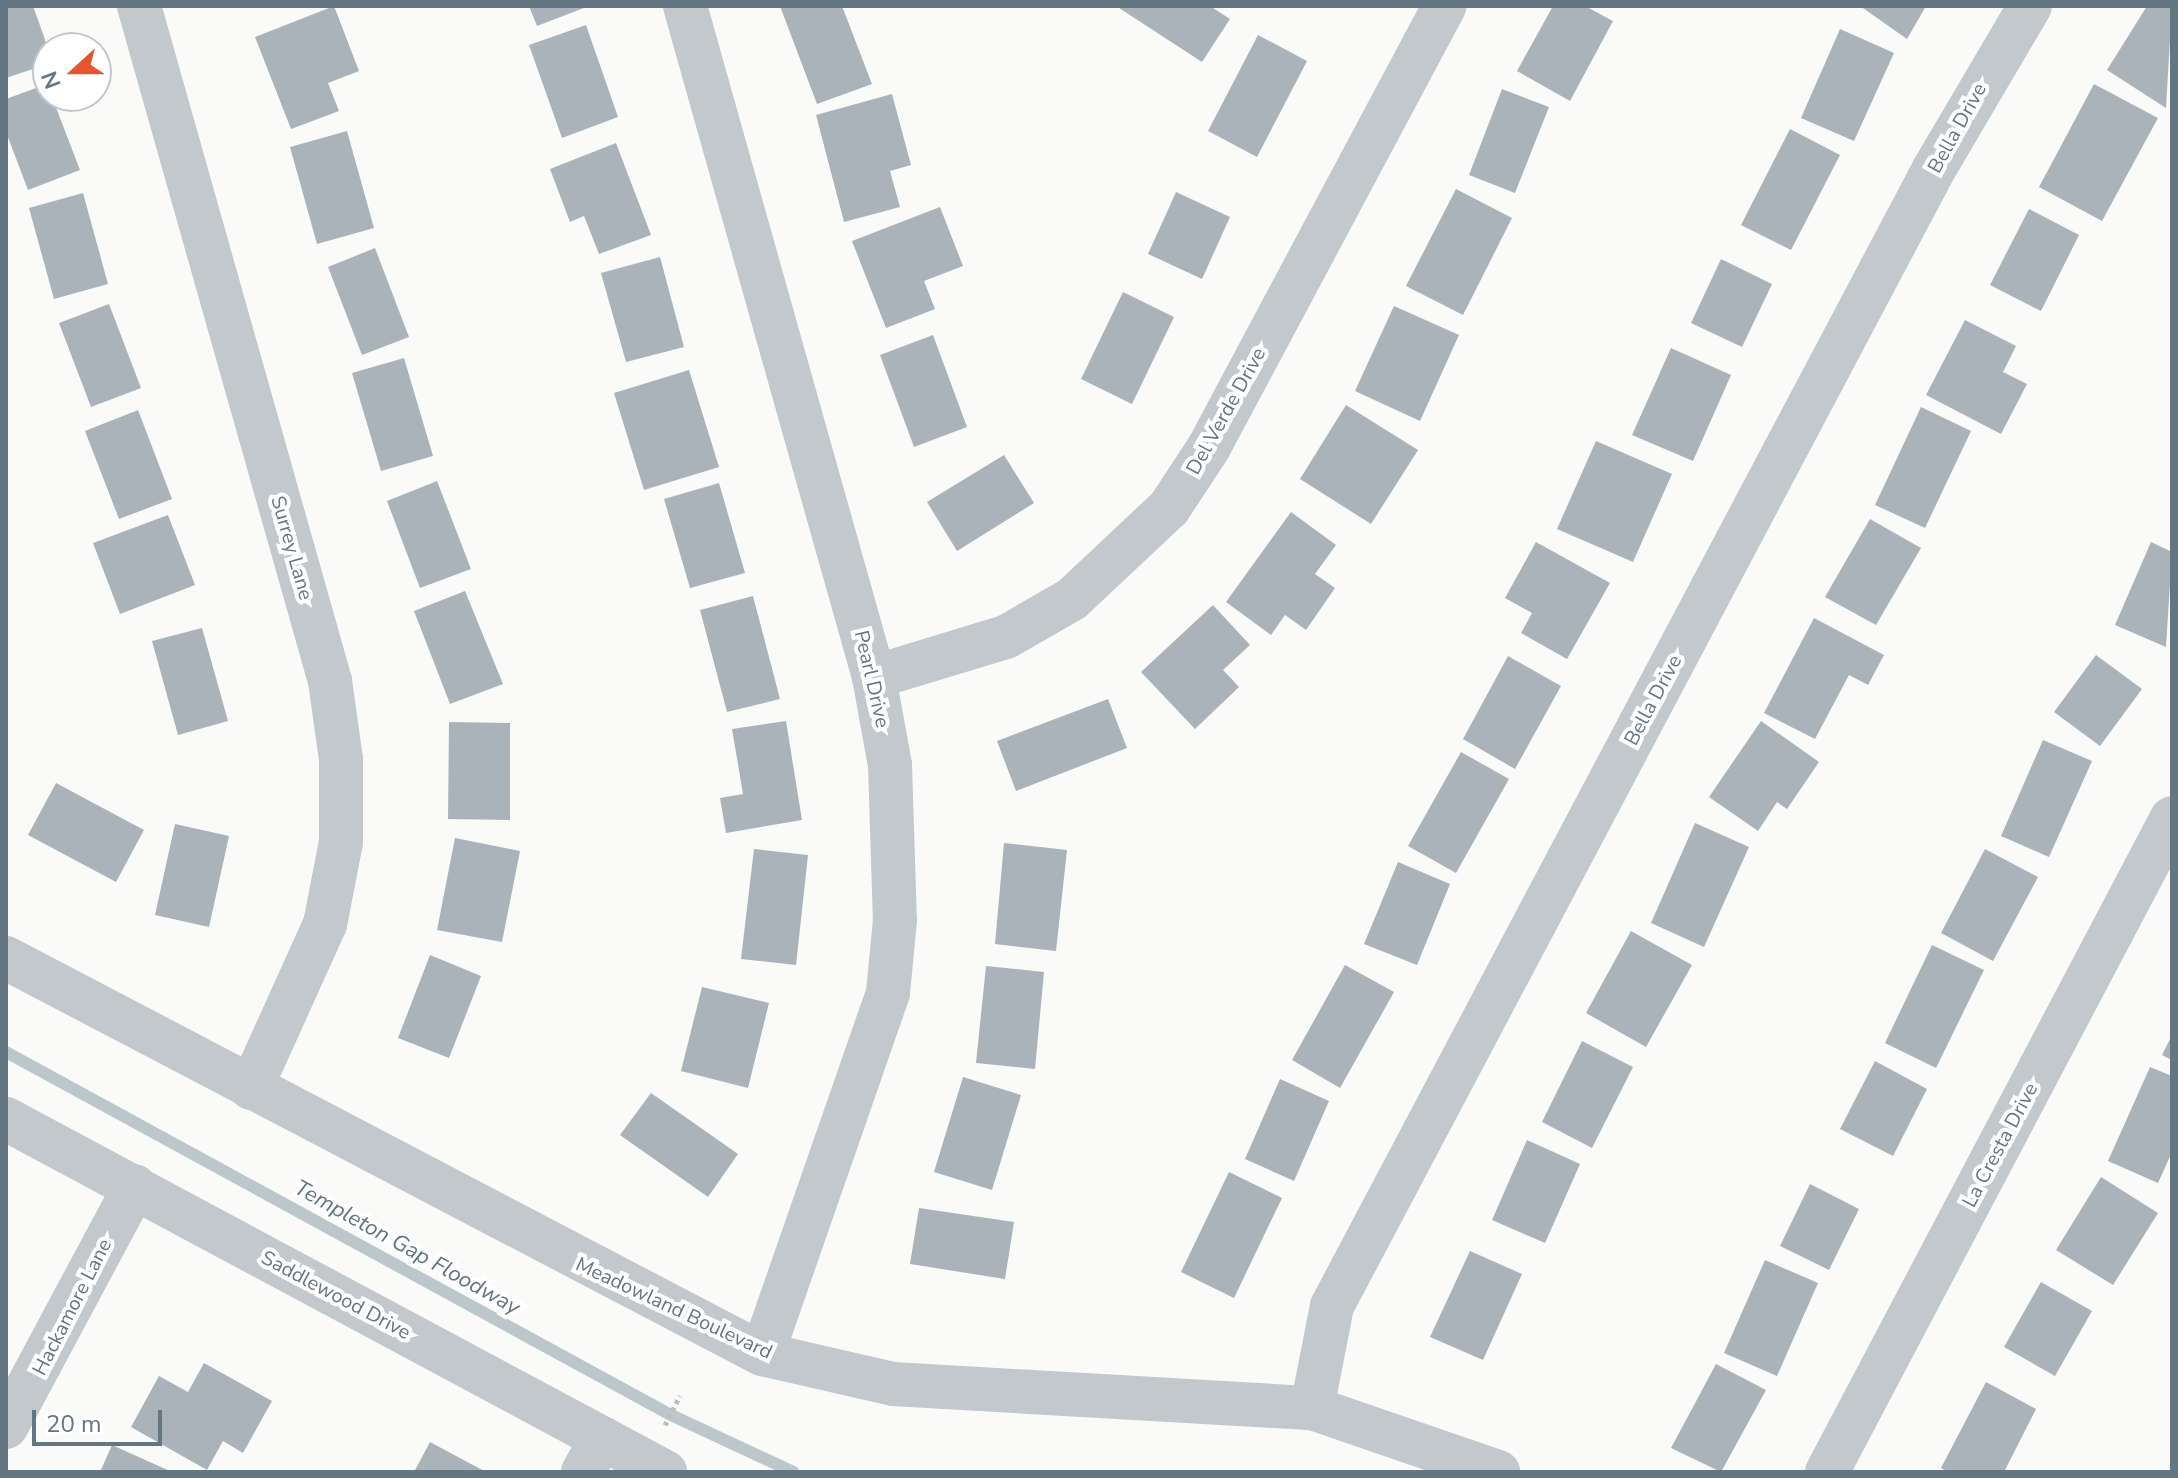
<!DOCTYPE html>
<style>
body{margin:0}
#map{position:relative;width:2178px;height:1478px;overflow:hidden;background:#fafaf8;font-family:"Nunito Sans",sans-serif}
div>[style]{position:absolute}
.stream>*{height:12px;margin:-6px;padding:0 6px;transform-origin:6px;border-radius:6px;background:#bbc7cb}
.building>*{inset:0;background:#aab3b9}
.path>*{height:5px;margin-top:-2.5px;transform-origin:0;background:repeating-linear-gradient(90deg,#bbbfc2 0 4px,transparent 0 8px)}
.minor>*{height:44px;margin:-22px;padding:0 22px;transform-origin:22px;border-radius:22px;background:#c3c8cc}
.tertiary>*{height:44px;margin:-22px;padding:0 22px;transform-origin:22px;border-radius:22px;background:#c3c8cc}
span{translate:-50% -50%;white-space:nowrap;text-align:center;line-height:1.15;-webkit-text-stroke:8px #fff;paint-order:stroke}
.street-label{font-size:20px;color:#657683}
.water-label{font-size:22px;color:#60757c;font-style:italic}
.frame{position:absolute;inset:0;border:8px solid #657683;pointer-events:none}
.north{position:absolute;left:32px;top:32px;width:80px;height:80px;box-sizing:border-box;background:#fff;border:2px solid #c1c8cd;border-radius:50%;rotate:249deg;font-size:22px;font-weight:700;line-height:32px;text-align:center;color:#657683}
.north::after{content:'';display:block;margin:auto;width:28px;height:36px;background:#e4572e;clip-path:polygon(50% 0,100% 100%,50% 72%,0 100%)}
.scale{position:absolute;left:32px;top:1410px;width:130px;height:36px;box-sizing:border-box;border:4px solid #657683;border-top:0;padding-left:10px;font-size:24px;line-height:28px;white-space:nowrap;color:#657683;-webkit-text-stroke:6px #fff;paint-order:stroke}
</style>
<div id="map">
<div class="stream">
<div style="left:6px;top:1052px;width:758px;rotate:28.63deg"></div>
<div style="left:671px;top:1415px;width:135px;rotate:25deg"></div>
</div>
<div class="building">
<div style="clip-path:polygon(6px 6px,33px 6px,48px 48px,48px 64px,6px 78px)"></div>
<div style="clip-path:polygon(334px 6px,359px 71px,328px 83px,339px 111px,291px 129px,255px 37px)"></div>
<div style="clip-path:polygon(529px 6px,589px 6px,537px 26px)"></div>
<div style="clip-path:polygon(780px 6px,842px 6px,872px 84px,817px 104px)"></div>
<div style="clip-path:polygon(1116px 6px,1210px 6px,1230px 19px,1202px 62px)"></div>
<div style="clip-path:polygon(1553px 6px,1585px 6px,1613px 21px,1570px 101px,1517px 71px)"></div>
<div style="clip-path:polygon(1860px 6px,1926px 6px,1907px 39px)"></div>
<div style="clip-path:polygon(2147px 6px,2172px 6px,2166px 108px,2107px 70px)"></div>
<div style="clip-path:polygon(586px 25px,618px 117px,562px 138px,529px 45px)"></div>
<div style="clip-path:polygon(1840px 29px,1894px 53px,1854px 141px,1801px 118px)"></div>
<div style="clip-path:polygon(1258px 35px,1307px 61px,1257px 157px,1208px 131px)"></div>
<div style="clip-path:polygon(47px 84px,80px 170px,28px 190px,6px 132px,6px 99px)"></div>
<div style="clip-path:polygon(2094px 84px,2158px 118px,2102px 221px,2039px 187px)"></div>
<div style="clip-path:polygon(1502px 89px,1549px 107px,1515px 193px,1469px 175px)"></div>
<div style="clip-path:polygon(892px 94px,911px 165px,890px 171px,900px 207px,844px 222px,816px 115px)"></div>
<div style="clip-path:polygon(1790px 129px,1840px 155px,1791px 250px,1741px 225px)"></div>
<div style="clip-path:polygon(347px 131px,374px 228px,317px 244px,290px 147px)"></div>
<div style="clip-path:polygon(616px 143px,651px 235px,599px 254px,584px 216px,570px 222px,550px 169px)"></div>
<div style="clip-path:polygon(1456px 189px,1512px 218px,1463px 315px,1406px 286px)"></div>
<div style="clip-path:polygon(1176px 192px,1230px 217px,1202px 279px,1148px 254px)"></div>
<div style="clip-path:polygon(83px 193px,108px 284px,54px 299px,29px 208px)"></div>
<div style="clip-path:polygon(940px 207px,963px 266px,924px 281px,935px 309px,886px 328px,852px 241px)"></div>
<div style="clip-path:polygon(2029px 209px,2079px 235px,2041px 311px,1990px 285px)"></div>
<div style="clip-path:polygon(375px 248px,409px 337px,362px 355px,328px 267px)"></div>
<div style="clip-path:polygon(660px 257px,684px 347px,626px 362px,601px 273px)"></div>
<div style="clip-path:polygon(1721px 259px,1772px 284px,1742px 347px,1691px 323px)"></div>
<div style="clip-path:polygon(1123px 292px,1174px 317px,1132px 404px,1081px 379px)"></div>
<div style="clip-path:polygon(109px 304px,141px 388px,91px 407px,59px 323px)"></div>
<div style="clip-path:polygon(1394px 306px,1459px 335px,1420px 421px,1355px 391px)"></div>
<div style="clip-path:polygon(1965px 320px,2016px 346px,2003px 372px,2027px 384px,2001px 434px,1926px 395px)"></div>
<div style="clip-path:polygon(933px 335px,967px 427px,914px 447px,880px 355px)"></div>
<div style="clip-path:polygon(1671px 348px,1731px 375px,1693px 461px,1632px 435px)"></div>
<div style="clip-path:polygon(404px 358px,433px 456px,381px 471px,352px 373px)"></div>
<div style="clip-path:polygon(689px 370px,719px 467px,644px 490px,614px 393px)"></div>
<div style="clip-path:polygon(1346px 405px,1418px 450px,1371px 524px,1300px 479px)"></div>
<div style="clip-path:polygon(1921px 407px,1971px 431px,1925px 528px,1875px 505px)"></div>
<div style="clip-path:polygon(138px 410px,172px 499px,119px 519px,85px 431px)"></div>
<div style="clip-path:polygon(1596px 441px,1672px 474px,1633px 562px,1557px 529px)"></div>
<div style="clip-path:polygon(1004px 455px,1034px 503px,957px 551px,927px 502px)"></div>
<div style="clip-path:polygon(437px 481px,471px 569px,420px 588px,387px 501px)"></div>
<div style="clip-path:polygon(719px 483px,745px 573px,690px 588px,664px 499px)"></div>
<div style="clip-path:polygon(1291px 512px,1336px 545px,1315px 574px,1335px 588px,1306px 630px,1285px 615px,1271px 635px,1226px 602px)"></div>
<div style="clip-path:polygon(168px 515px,195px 585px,120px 614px,93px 543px)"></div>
<div style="clip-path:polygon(1870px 519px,1921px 548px,1876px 625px,1825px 597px)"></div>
<div style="clip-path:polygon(1536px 542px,1610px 583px,1567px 659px,1521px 633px,1532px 613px,1505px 598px)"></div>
<div style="clip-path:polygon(2151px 542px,2172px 552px,2166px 647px,2115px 625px)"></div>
<div style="clip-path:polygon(465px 591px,503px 684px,450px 704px,414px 611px)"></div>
<div style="clip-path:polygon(753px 596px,780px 699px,727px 712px,700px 610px)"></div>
<div style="clip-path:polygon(1213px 605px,1250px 645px,1223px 670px,1239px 687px,1195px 729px,1141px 672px)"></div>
<div style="clip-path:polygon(1814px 618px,1884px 655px,1868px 685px,1849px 675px,1815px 739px,1764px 713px)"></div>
<div style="clip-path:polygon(202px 628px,228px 721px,178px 735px,152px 641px)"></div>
<div style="clip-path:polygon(2096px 655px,2142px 689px,2100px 746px,2054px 712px)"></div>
<div style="clip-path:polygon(1508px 656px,1561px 686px,1515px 769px,1463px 739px)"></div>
<div style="clip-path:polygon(1108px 699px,1127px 748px,1016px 791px,997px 741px)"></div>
<div style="clip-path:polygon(786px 721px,802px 820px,726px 833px,720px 798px,743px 794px,732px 729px)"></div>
<div style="clip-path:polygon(1761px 721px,1819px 762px,1787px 809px,1777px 802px,1758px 831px,1709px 797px)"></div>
<div style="clip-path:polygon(449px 722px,510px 723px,510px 820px,448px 819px)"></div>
<div style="clip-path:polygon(2043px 740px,2092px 761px,2049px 857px,2001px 836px)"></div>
<div style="clip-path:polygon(1461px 752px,1509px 779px,1456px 873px,1408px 846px)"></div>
<div style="clip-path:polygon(56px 783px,144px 830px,116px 882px,28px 835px)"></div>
<div style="clip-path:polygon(1695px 823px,1749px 847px,1704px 947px,1651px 923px)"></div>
<div style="clip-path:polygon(175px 824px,229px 836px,209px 927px,155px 915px)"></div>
<div style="clip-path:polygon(455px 838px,520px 851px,502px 942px,437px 930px)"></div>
<div style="clip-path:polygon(1004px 843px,1067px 850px,1056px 951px,995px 944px)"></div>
<div style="clip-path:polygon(754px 849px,808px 855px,796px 965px,741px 959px)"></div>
<div style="clip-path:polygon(1985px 849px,2038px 877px,1993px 961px,1941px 933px)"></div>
<div style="clip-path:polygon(1398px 862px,1450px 884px,1417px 965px,1364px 944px)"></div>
<div style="clip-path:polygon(1631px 931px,1692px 965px,1646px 1047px,1586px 1013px)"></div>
<div style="clip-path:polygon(1932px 945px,1984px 970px,1936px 1068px,1885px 1043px)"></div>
<div style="clip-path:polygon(430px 955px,481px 976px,449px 1058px,398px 1038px)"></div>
<div style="clip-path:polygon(1345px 965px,1394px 992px,1340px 1088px,1292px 1060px)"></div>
<div style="clip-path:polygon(986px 966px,1044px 972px,1035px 1069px,976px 1063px)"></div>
<div style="clip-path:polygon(702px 987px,769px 1003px,748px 1088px,681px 1071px)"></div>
<div style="clip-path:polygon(2172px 1035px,2172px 1060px,2162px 1055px)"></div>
<div style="clip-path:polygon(1582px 1041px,1633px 1067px,1592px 1148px,1542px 1122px)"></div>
<div style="clip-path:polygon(1875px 1061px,1927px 1089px,1893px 1156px,1840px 1129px)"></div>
<div style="clip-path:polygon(2150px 1067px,2172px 1076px,2172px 1152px,2158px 1183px,2108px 1161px)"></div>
<div style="clip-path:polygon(963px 1077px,1021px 1095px,992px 1190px,934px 1172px)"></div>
<div style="clip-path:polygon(1280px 1079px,1329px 1101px,1294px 1181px,1245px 1159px)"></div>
<div style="clip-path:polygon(651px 1093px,738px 1154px,708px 1197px,620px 1135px)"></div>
<div style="clip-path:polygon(1527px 1140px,1580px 1164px,1545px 1243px,1492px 1220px)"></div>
<div style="clip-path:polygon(1229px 1172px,1282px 1198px,1234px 1298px,1181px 1272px)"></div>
<div style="clip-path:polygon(2101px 1177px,2158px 1213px,2113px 1285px,2056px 1250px)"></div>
<div style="clip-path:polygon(1810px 1184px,1859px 1209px,1829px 1270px,1780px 1246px)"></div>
<div style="clip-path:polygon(919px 1208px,1014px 1222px,1005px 1279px,910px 1264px)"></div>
<div style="clip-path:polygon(1470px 1251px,1522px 1274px,1483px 1360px,1430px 1337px)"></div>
<div style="clip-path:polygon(1765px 1260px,1818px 1283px,1777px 1376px,1724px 1353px)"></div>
<div style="clip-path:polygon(2041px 1282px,2092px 1311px,2055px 1376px,2004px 1347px)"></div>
<div style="clip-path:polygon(204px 1363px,272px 1401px,243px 1453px,223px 1441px,207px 1470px,131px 1427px,159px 1376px,188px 1392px)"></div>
<div style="clip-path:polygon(1716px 1364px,1766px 1390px,1721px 1472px,1671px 1448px)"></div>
<div style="clip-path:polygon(1986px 1382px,2036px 1409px,2004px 1472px,1948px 1472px,1941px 1468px)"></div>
<div style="clip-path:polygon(430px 1442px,486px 1472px,414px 1472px)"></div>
<div style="clip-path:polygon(112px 1445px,172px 1472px,100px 1472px)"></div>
</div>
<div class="path">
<div style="left:665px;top:1425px;width:33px;rotate:-63deg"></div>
</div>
<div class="minor">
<div style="left:139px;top:6px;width:702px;rotate:74.2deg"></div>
<div style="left:330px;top:681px;width:79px;rotate:82deg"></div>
<div style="left:341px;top:759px;width:83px;rotate:90deg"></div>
<div style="left:341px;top:842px;width:84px;rotate:101deg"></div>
<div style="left:325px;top:924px;width:180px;rotate:114.3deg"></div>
<div style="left:685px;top:6px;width:697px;rotate:74.27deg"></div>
<div style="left:874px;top:677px;width:89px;rotate:79.7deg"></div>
<div style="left:890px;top:765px;width:155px;rotate:88.2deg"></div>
<div style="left:895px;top:920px;width:73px;rotate:95.5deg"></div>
<div style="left:888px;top:993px;width:382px;rotate:109.2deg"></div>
<div style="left:874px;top:677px;width:138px;rotate:-16.9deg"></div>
<div style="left:1006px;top:637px;width:76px;rotate:-29.9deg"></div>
<div style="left:1072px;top:599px;width:133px;rotate:-43.2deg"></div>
<div style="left:1169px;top:508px;width:73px;rotate:-56.7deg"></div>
<div style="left:1209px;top:447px;width:500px;rotate:-61.9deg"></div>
<div style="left:6px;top:1119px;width:748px;rotate:28.18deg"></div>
<div style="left:1312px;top:1408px;width:104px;rotate:-78.9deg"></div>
<div style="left:1332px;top:1306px;width:1287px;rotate:-62.1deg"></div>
<div style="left:1934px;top:169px;width:189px;rotate:-59.5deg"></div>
<div style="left:6px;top:1427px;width:273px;rotate:-61.8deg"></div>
<div style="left:583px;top:1472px;width:39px;rotate:-61deg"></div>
<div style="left:1827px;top:1472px;width:739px;rotate:-62.19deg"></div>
</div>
<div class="tertiary">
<div style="left:6px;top:958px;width:853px;rotate:27.65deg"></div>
<div style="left:762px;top:1354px;width:134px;rotate:12.9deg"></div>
<div style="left:893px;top:1384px;width:420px;rotate:3.3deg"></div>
<div style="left:1312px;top:1408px;width:197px;rotate:19deg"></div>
</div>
<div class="street-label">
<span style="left:1957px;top:128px;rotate:-61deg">Bella Drive</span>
<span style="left:1226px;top:411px;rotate:-61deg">Del Verde Drive</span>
<span style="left:292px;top:548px;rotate:74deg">Surrey Lane</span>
<span style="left:872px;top:679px;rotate:77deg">Pearl Drive</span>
<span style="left:1653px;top:700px;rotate:-62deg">Bella Drive</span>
<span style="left:2000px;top:1145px;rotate:-62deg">La Cresta Drive</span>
<span style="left:336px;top:1295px;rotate:28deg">Saddlewood Drive</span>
<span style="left:72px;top:1307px;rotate:-63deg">Hackamore Lane</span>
<span style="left:674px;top:1308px;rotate:25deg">Meadowland Boulevard</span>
</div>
<div class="water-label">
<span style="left:407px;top:1248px;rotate:29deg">Templeton Gap Floodway</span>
</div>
<div class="frame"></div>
<div class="north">N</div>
<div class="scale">20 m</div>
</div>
